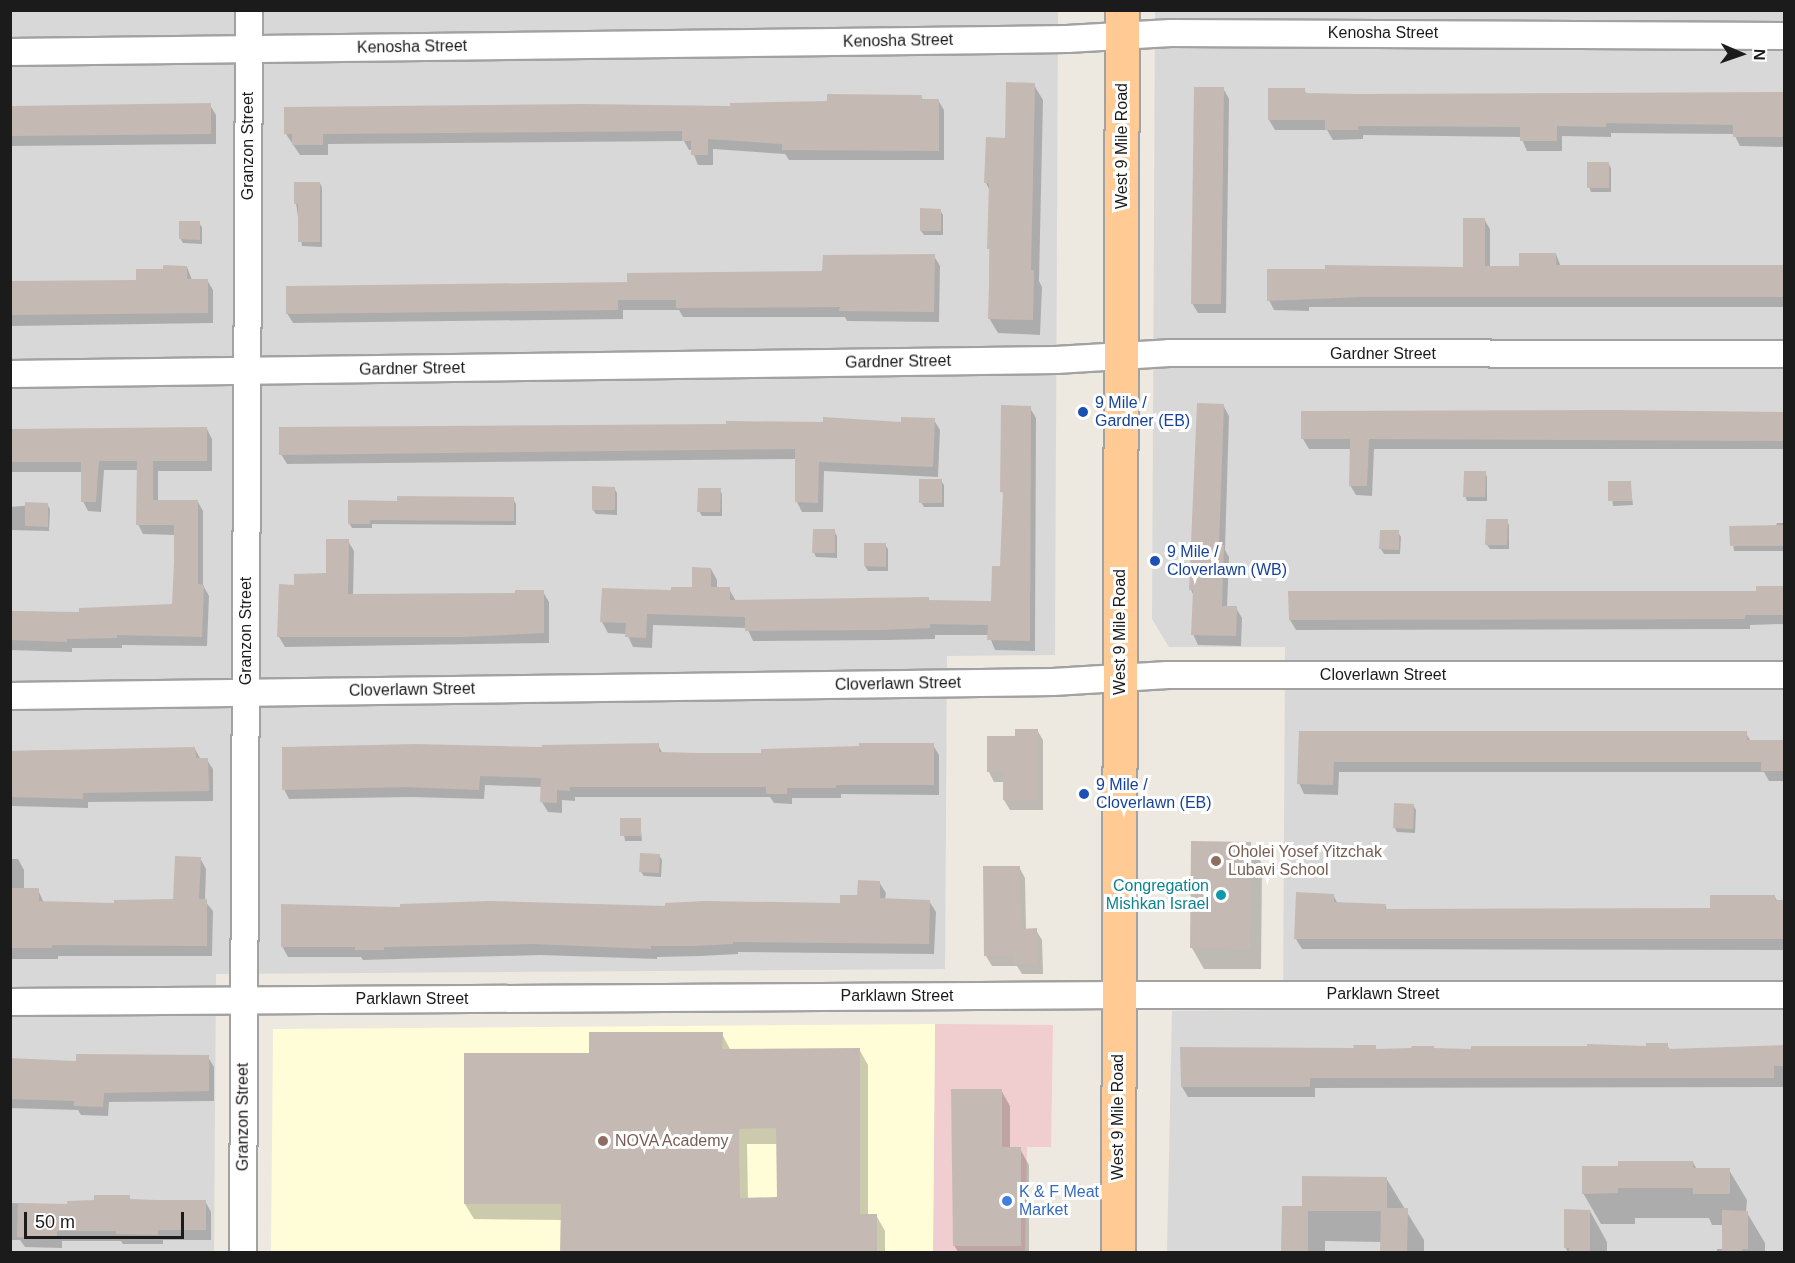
<!DOCTYPE html>
<style>
body{margin:0}
#map{position:relative;width:1795px;height:1263px;overflow:hidden;background:#ede8e0;font-family:Arial,sans-serif}
div>[style]{position:absolute}
.residential>*{inset:0;background:#d9d8d8}
.commercial>*{inset:0;background:#f0cdce}
.education>*{inset:0;background:#fffdd7}
.shadow>*{inset:0;background:#0003}
.building>*{inset:0;background:#c5bab3}
.roads{filter:drop-shadow(2px 0 #a2a2a2) drop-shadow(-2px 0 #a2a2a2) drop-shadow(0 2px #a2a2a2) drop-shadow(0 -2px #a2a2a2)}
.minor>*{height:26px;margin:-13px;padding:0 13px;transform-origin:13px;border-radius:13px;background:#fff}
.major>*{height:33px;margin:-16.5px;padding:0 16.5px;transform-origin:16.5px;border-radius:16.5px;background:#ffca93}
.dots>*{width:16px;height:16px;translate:-50% -50%;box-sizing:border-box;border:3px solid #fff;border-radius:50%}
span{translate:-50% -50%;white-space:nowrap;text-align:center;line-height:1.15;-webkit-text-stroke:6px #fff;paint-order:stroke}
.street-label{font-size:16px;color:#1b1b1b}
.transit-label{font-size:16px;color:#164399}
.left{translate:0 -50%;text-align:left}
.education-label{font-size:16px;color:#785e54}
.culture-label{font-size:16px;color:#0d838f}
.right{translate:-100% -50%;text-align:right}
.shop-label{font-size:16px;color:#366cbe}
.frame{position:absolute;inset:0;border:12px solid #1b1b1b;pointer-events:none}
.north{position:absolute;left:1711px;top:24px;width:60px;height:60px;-webkit-text-stroke:4px #fff;paint-order:stroke;rotate:92deg;font-size:16px;font-weight:700;line-height:24px;text-align:center;color:#1b1b1b}
.north::after{content:'';display:block;margin:auto;width:21px;height:27px;background:#1b1b1b;clip-path:polygon(50% 0,100% 100%,50% 72%,0 100%)}
.scale{position:absolute;left:24px;top:1212px;width:160px;height:27px;box-sizing:border-box;border:3px solid #1b1b1b;border-top:0;padding-left:8px;font-size:18px;line-height:21px;white-space:nowrap;color:#1b1b1b;-webkit-text-stroke:4px #fff;paint-order:stroke}
</style>
<div id="map">
<div class="residential">
<div style="clip-path:polygon(10px 11px,1058px 11px,1055px 655px,947px 656px,945px 969px,216px 974px,214px 1252px,11px 1252px)"></div>
<div style="clip-path:polygon(1155px 11px,1784px 11px,1784px 1252px,1167px 1252px,1172px 1011px,1283px 1010px,1285px 647px,1169px 647px,1152px 619px)"></div>
</div>
<div class="commercial">
<div style="clip-path:polygon(935px 1024px,1053px 1025px,1051px 1147px,1027px 1147px,1025px 1252px,933px 1252px)"></div>
</div>
<div class="education">
<div style="clip-path:polygon(935px 1024px,933px 1252px,271px 1252px,273px 1029px)"></div>
</div>
<div class="shadow">
<div style="clip-path:polygon(1034px 85px,1043px 100px,1039px 281px,1042px 287px,1040px 335px,998px 333px,989px 318px,990px 191px,986px 183px)"></div>
<div style="clip-path:polygon(1223px 88px,1229px 99px,1226px 313px,1198px 313px,1192px 303px)"></div>
<div style="clip-path:polygon(1304px 90px,1307px 94px,1784px 94px,1784px 147px,1740px 146px,1734px 134px,1611px 133px,1611px 137px,1562px 136px,1562px 151px,1527px 151px,1521px 137px,1363px 135px,1363px 139px,1333px 140px,1327px 130px,1275px 130px,1269px 120px)"></div>
<div style="clip-path:polygon(921px 96px,923px 100px,938px 100px,944px 110px,944px 160px,789px 160px,785px 154px,713px 149px,713px 165px,698px 165px,692px 150px,689px 150px,684px 141px,328px 144px,328px 155px,300px 155px,286px 134px)"></div>
<div style="clip-path:polygon(210px 105px,216px 115px,216px 144px,10px 146px,10px 107px)"></div>
<div style="clip-path:polygon(1608px 163px,1611px 168px,1611px 192px,1591px 192px,1589px 187px)"></div>
<div style="clip-path:polygon(320px 183px,322px 188px,322px 247px,302px 246px,296px 203px)"></div>
<div style="clip-path:polygon(940px 210px,943px 215px,943px 235px,924px 235px,921px 231px)"></div>
<div style="clip-path:polygon(1484px 219px,1490px 229px,1490px 268px,1521px 268px,1556px 254px,1561px 267px,1784px 267px,1784px 307px,1309px 307px,1309px 311px,1274px 310px,1269px 300px,1465px 269px)"></div>
<div style="clip-path:polygon(199px 223px,202px 227px,202px 244px,183px 243px,180px 238px)"></div>
<div style="clip-path:polygon(934px 256px,940px 266px,939px 322px,847px 321px,845px 317px,683px 317px,679px 310px,623px 310px,623px 319px,293px 323px,287px 313px,628px 283px,824px 272px)"></div>
<div style="clip-path:polygon(187px 267px,192px 280px,207px 280px,213px 290px,213px 323px,10px 326px,10px 284px,137px 282px,164px 271px)"></div>
<div style="clip-path:polygon(1223px 405px,1229px 416px,1225px 550px,1229px 557px,1227px 607px,1236px 608px,1242px 618px,1241px 646px,1198px 645px,1193px 634px,1194px 596px,1191px 590px)"></div>
<div style="clip-path:polygon(1030px 408px,1036px 418px,1035px 651px,995px 650px,989px 635px,935px 635px,935px 639px,887px 640px,753px 641px,747px 628px,653px 625px,652px 648px,633px 647px,627px 634px,608px 633px,602px 622px,603px 590px,672px 592px,693px 589px,711px 569px,717px 580px,717px 588px,729px 589px,736px 601px,928px 599px,930px 602px,993px 602px,1002px 567px,1004px 496px,1002px 491px)"></div>
<div style="clip-path:polygon(1303px 412px,1784px 413px,1784px 449px,1374px 449px,1372px 496px,1356px 495px,1350px 485px,1351px 449px,1309px 449px,1303px 439px)"></div>
<div style="clip-path:polygon(934px 420px,940px 430px,938px 477px,824px 471px,823px 512px,802px 512px,797px 502px,797px 459px,287px 464px,281px 454px,825px 423px,903px 424px)"></div>
<div style="clip-path:polygon(207px 429px,212px 439px,212px 471px,158px 471px,158px 501px,198px 502px,203px 511px,203px 585px,209px 596px,207px 646px,122px 645px,122px 648px,72px 648px,72px 652px,10px 650px,10px 611px,80px 613px,174px 606px,175px 535px,143px 534px,138px 524px,139px 470px,104px 470px,101px 512px,88px 511px,83px 501px,83px 472px,10px 472px,10px 431px)"></div>
<div style="clip-path:polygon(1485px 472px,1487px 477px,1487px 501px,1467px 501px,1465px 496px)"></div>
<div style="clip-path:polygon(941px 481px,944px 485px,944px 507px,924px 507px,921px 502px)"></div>
<div style="clip-path:polygon(1610px 482px,1630px 482px,1633px 505px,1613px 506px)"></div>
<div style="clip-path:polygon(614px 488px,617px 493px,617px 515px,596px 514px,593px 510px)"></div>
<div style="clip-path:polygon(720px 490px,722px 494px,722px 516px,702px 516px,699px 511px)"></div>
<div style="clip-path:polygon(513px 499px,516px 504px,516px 525px,372px 524px,372px 528px,352px 528px,349px 523px,398px 502px)"></div>
<div style="clip-path:polygon(47px 504px,50px 509px,49px 531px,10px 530px,10px 507px)"></div>
<div style="clip-path:polygon(1507px 521px,1509px 525px,1509px 549px,1490px 549px,1487px 545px)"></div>
<div style="clip-path:polygon(1777px 523px,1784px 523px,1784px 551px,1734px 551px,1731px 527px,1776px 526px)"></div>
<div style="clip-path:polygon(834px 531px,837px 536px,837px 558px,816px 557px,814px 553px)"></div>
<div style="clip-path:polygon(1382px 531px,1398px 532px,1401px 537px,1400px 554px,1384px 554px,1381px 549px)"></div>
<div style="clip-path:polygon(348px 541px,354px 551px,353px 596px,516px 595px,543px 592px,549px 602px,549px 643px,285px 647px,279px 637px,295px 586px,327px 574px)"></div>
<div style="clip-path:polygon(885px 545px,888px 549px,888px 571px,868px 571px,865px 566px)"></div>
<div style="clip-path:polygon(1784px 587px,1784px 624px,1750px 625px,1750px 629px,1296px 630px,1290px 620px,1757px 592px)"></div>
<div style="clip-path:polygon(1037px 730px,1043px 740px,1043px 810px,1010px 810px,1004px 800px,1004px 782px,994px 782px,989px 772px,1017px 737px)"></div>
<div style="clip-path:polygon(1300px 732px,1746px 733px,1751px 742px,1784px 742px,1784px 781px,1769px 781px,1764px 772px,1339px 772px,1338px 795px,1304px 794px,1299px 783px)"></div>
<div style="clip-path:polygon(658px 745px,663px 754px,763px 754px,933px 745px,939px 755px,939px 795px,841px 794px,841px 798px,792px 798px,792px 804px,774px 803px,770px 797px,575px 797px,575px 801px,562px 800px,562px 813px,548px 812px,542px 802px,542px 787px,485px 785px,484px 799px,412px 797px,289px 799px,284px 789px,544px 749px)"></div>
<div style="clip-path:polygon(195px 749px,201px 760px,207px 760px,213px 769px,213px 801px,88px 802px,88px 808px,12px 806px,10px 853px,10px 751px)"></div>
<div style="clip-path:polygon(1413px 805px,1416px 810px,1415px 833px,1397px 832px,1395px 828px)"></div>
<div style="clip-path:polygon(622px 820px,640px 820px,642px 841px,625px 841px)"></div>
<div style="clip-path:polygon(1250px 843px,1262px 864px,1261px 969px,1204px 969px,1192px 948px)"></div>
<div style="clip-path:polygon(659px 855px,662px 860px,661px 877px,644px 876px,641px 872px)"></div>
<div style="clip-path:polygon(200px 858px,206px 869px,205px 901px,213px 911px,212px 956px,58px 956px,58px 959px,10px 959px,10px 859px,18px 859px,24px 870px,24px 890px,38px 890px,44px 903px,116px 905px,175px 901px)"></div>
<div style="clip-path:polygon(1019px 867px,1025px 878px,1026px 930px,1036px 930px,1042px 940px,1043px 974px,1022px 974px,1017px 966px,992px 966px,986px 956px,985px 868px)"></div>
<div style="clip-path:polygon(879px 882px,886px 893px,885px 900px,929px 901px,936px 912px,934px 954px,738px 952px,738px 954px,701px 956px,657px 957px,657px 959px,541px 955px,363px 960px,361px 957px,288px 957px,282px 946px,401px 909px,841px 905px)"></div>
<div style="clip-path:polygon(1298px 894px,1333px 895px,1338px 904px,1385px 905px,1387px 910px,1712px 909px,1775px 897px,1778px 902px,1784px 902px,1784px 950px,1302px 949px,1296px 939px)"></div>
<div style="clip-path:polygon(evenodd,722px 1034px,731px 1051px,859px 1049px,868px 1065px,868px 1215px,876px 1215px,885px 1231px,885px 1252px,562px 1252px,562px 1220px,474px 1219px,465px 1204px,591px 1055px,722px 1034px,747px 1144px,778px 1144px,778px 1199px,748px 1199px,747px 1144px)"></div>
<div style="clip-path:polygon(1667px 1045px,1670px 1050px,1784px 1047px,1784px 1087px,1315px 1088px,1315px 1097px,1188px 1097px,1182px 1087px,1375px 1047px,1377px 1050px,1435px 1050px,1647px 1048px)"></div>
<div style="clip-path:polygon(208px 1057px,214px 1067px,214px 1101px,109px 1102px,108px 1116px,81px 1115px,78px 1110px,10px 1108px,10px 1060px,77px 1062px)"></div>
<div style="clip-path:polygon(1001px 1090px,1010px 1106px,1010px 1149px,1020px 1149px,1029px 1165px,1029px 1252px,958px 1252px,954px 1245px)"></div>
<div style="clip-path:polygon(1693px 1162px,1697px 1170px,1729px 1170px,1747px 1200px,1746px 1211px,1765px 1243px,1765px 1252px,1717px 1252px,1717px 1249px,1723px 1249px,1723px 1225px,1712px 1225px,1709px 1218px,1635px 1218px,1635px 1224px,1601px 1224px,1583px 1193px,1620px 1168px)"></div>
<div style="clip-path:polygon(1386px 1178px,1424px 1240px,1424px 1252px,1382px 1252px,1382px 1242px,1325px 1241px,1325px 1252px,1283px 1252px,1283px 1208px,1304px 1208px)"></div>
<div style="clip-path:polygon(129px 1196px,131px 1200px,205px 1201px,211px 1212px,211px 1240px,163px 1240px,163px 1244px,123px 1244px,121px 1241px,62px 1241px,62px 1248px,25px 1247px,20px 1240px,10px 1240px,10px 1203px,69px 1205px)"></div>
<div style="clip-path:polygon(1590px 1211px,1607px 1242px,1607px 1252px,1568px 1252px,1565px 1247px)"></div>
</div>
<div class="building">
<div style="clip-path:polygon(1006px 82px,1035px 83px,1031px 270px,1034px 270px,1033px 320px,988px 319px,990px 249px,987px 249px,989px 183px,984px 183px,986px 137px,1005px 138px)"></div>
<div style="clip-path:polygon(1194px 87px,1224px 87px,1221px 304px,1191px 304px)"></div>
<div style="clip-path:polygon(1268px 88px,1305px 88px,1305px 93px,1358px 94px,1785px 92px,1785px 137px,1733px 137px,1733px 125px,1606px 123px,1606px 127px,1557px 126px,1557px 141px,1520px 141px,1520px 127px,1358px 126px,1358px 130px,1325px 130px,1325px 120px,1268px 120px)"></div>
<div style="clip-path:polygon(827px 94px,922px 95px,922px 99px,939px 99px,939px 151px,782px 150px,782px 144px,708px 139px,708px 155px,691px 155px,691px 141px,682px 141px,682px 131px,323px 134px,323px 145px,292px 145px,292px 134px,284px 134px,284px 107px,584px 104px,730px 106px,730px 103px,827px 101px)"></div>
<div style="clip-path:polygon(211px 103px,211px 134px,10px 136px,10px 106px)"></div>
<div style="clip-path:polygon(1587px 162px,1609px 162px,1609px 188px,1587px 188px)"></div>
<div style="clip-path:polygon(294px 182px,320px 182px,320px 242px,298px 242px,298px 204px,294px 204px)"></div>
<div style="clip-path:polygon(920px 208px,941px 209px,941px 231px,920px 231px)"></div>
<div style="clip-path:polygon(1463px 218px,1485px 218px,1485px 266px,1519px 266px,1519px 253px,1556px 253px,1556px 265px,1785px 265px,1785px 297px,1362px 297px,1267px 301px,1267px 269px,1325px 269px,1325px 265px,1463px 267px)"></div>
<div style="clip-path:polygon(179px 221px,200px 221px,200px 240px,179px 239px)"></div>
<div style="clip-path:polygon(935px 254px,934px 312px,839px 311px,840px 307px,676px 308px,676px 300px,618px 300px,618px 310px,286px 314px,286px 286px,627px 282px,627px 273px,822px 271px,823px 255px)"></div>
<div style="clip-path:polygon(163px 265px,187px 266px,187px 279px,208px 279px,208px 313px,10px 315px,10px 281px,136px 280px,136px 269px,163px 269px)"></div>
<div style="clip-path:polygon(1197px 403px,1224px 404px,1219px 545px,1224px 545px,1222px 606px,1237px 606px,1236px 636px,1191px 635px,1193px 590px,1189px 590px)"></div>
<div style="clip-path:polygon(1001px 405px,1031px 406px,1030px 641px,987px 640px,988px 625px,930px 624px,930px 628px,880px 630px,745px 631px,745px 617px,647px 614px,646px 638px,625px 637px,626px 623px,600px 622px,602px 588px,671px 590px,671px 587px,692px 587px,692px 567px,711px 568px,711px 587px,730px 587px,730px 600px,929px 597px,929px 600px,991px 601px,992px 566px,1000px 566px,1003px 492px,1000px 492px)"></div>
<div style="clip-path:polygon(1614px 410px,1785px 412px,1785px 441px,1369px 439px,1367px 486px,1349px 486px,1350px 439px,1301px 439px,1301px 411px)"></div>
<div style="clip-path:polygon(823px 417px,901px 422px,901px 417px,935px 418px,933px 467px,819px 462px,818px 503px,795px 502px,795px 449px,279px 455px,279px 427px,726px 424px,726px 421px,823px 422px)"></div>
<div style="clip-path:polygon(207px 427px,207px 461px,153px 461px,153px 500px,198px 500px,198px 584px,204px 585px,202px 637px,117px 635px,117px 638px,67px 639px,67px 642px,10px 640px,10px 611px,79px 612px,79px 608px,172px 604px,174px 562px,174px 525px,136px 525px,137px 461px,99px 461px,96px 502px,81px 502px,81px 462px,10px 462px,10px 429px)"></div>
<div style="clip-path:polygon(1464px 471px,1486px 471px,1485px 497px,1463px 497px)"></div>
<div style="clip-path:polygon(919px 479px,942px 479px,942px 503px,919px 503px)"></div>
<div style="clip-path:polygon(1608px 481px,1631px 481px,1632px 501px,1608px 501px)"></div>
<div style="clip-path:polygon(592px 486px,615px 487px,615px 510px,592px 510px)"></div>
<div style="clip-path:polygon(698px 488px,721px 488px,720px 512px,697px 512px)"></div>
<div style="clip-path:polygon(397px 496px,514px 497px,514px 521px,370px 520px,370px 524px,348px 524px,348px 500px,397px 501px)"></div>
<div style="clip-path:polygon(25px 502px,48px 503px,48px 527px,25px 526px)"></div>
<div style="clip-path:polygon(1486px 519px,1508px 519px,1507px 545px,1485px 545px)"></div>
<div style="clip-path:polygon(1785px 525px,1785px 546px,1730px 546px,1729px 526px)"></div>
<div style="clip-path:polygon(813px 529px,835px 529px,835px 553px,812px 553px)"></div>
<div style="clip-path:polygon(1380px 530px,1399px 530px,1399px 550px,1379px 549px)"></div>
<div style="clip-path:polygon(326px 539px,349px 539px,348px 594px,515px 593px,515px 590px,544px 590px,544px 633px,463px 637px,277px 637px,279px 584px,294px 585px,294px 574px,326px 573px)"></div>
<div style="clip-path:polygon(864px 543px,886px 543px,886px 567px,864px 566px)"></div>
<div style="clip-path:polygon(1756px 586px,1785px 586px,1785px 615px,1745px 615px,1745px 619px,1289px 620px,1288px 591px,1756px 591px)"></div>
<div style="clip-path:polygon(1015px 729px,1038px 729px,1038px 800px,1003px 800px,1003px 772px,987px 772px,987px 736px,1015px 736px)"></div>
<div style="clip-path:polygon(1299px 731px,1747px 731px,1747px 740px,1785px 740px,1785px 771px,1761px 771px,1761px 762px,1334px 762px,1333px 785px,1297px 784px)"></div>
<div style="clip-path:polygon(659px 743px,659px 752px,700px 753px,761px 753px,761px 749px,859px 746px,859px 743px,934px 743px,934px 785px,836px 785px,836px 788px,787px 788px,787px 794px,766px 794px,766px 787px,570px 787px,570px 791px,557px 790px,557px 803px,540px 802px,541px 778px,480px 776px,479px 790px,406px 787px,282px 790px,282px 747px,415px 744px,542px 747px,542px 745px)"></div>
<div style="clip-path:polygon(195px 747px,196px 758px,208px 758px,209px 791px,83px 793px,83px 799px,10px 797px,10px 751px)"></div>
<div style="clip-path:polygon(1394px 803px,1414px 804px,1413px 829px,1393px 828px)"></div>
<div style="clip-path:polygon(620px 818px,641px 818px,641px 836px,620px 836px)"></div>
<div style="clip-path:polygon(1191px 841px,1251px 842px,1250px 949px,1190px 948px)"></div>
<div style="clip-path:polygon(640px 853px,660px 854px,659px 873px,639px 872px)"></div>
<div style="clip-path:polygon(175px 856px,201px 857px,199px 899px,207px 899px,207px 946px,52px 945px,52px 948px,10px 948px,10px 888px,39px 888px,39px 901px,114px 903px,114px 900px,173px 899px)"></div>
<div style="clip-path:polygon(983px 866px,1020px 866px,1021px 929px,1037px 928px,1038px 964px,1014px 964px,1014px 956px,984px 956px)"></div>
<div style="clip-path:polygon(858px 880px,880px 881px,880px 898px,930px 900px,929px 944px,733px 942px,733px 944px,694px 946px,651px 946px,651px 949px,534px 944px,384px 947px,384px 950px,355px 950px,355px 947px,281px 947px,281px 904px,400px 907px,400px 904px,489px 901px,665px 906px,665px 903px,704px 901px,840px 903px,840px 895px,857px 895px)"></div>
<div style="clip-path:polygon(1296px 892px,1334px 894px,1334px 902px,1386px 904px,1385px 909px,1710px 908px,1710px 895px,1775px 895px,1775px 900px,1785px 900px,1785px 939px,1294px 939px)"></div>
<div style="clip-path:polygon(evenodd,589px 1032px,723px 1032px,722px 1049px,860px 1048px,860px 1214px,877px 1214px,877px 1252px,560px 1252px,561px 1204px,464px 1204px,464px 1053px,589px 1053px,589px 1032px,776px 1128px,777px 1197px,740px 1198px,739px 1129px,776px 1128px)"></div>
<div style="clip-path:polygon(1646px 1043px,1668px 1043px,1668px 1049px,1785px 1045px,1785px 1066px,1774px 1066px,1774px 1078px,1310px 1078px,1310px 1087px,1181px 1087px,1180px 1047px,1354px 1048px,1353px 1045px,1376px 1045px,1376px 1049px,1411px 1048px,1412px 1046px,1434px 1046px,1434px 1048px,1471px 1049px,1471px 1046px,1587px 1046px,1587px 1044px,1646px 1046px)"></div>
<div style="clip-path:polygon(76px 1054px,209px 1055px,209px 1091px,104px 1093px,103px 1107px,74px 1106px,74px 1101px,10px 1099px,10px 1058px,76px 1061px)"></div>
<div style="clip-path:polygon(951px 1089px,1002px 1089px,1002px 1147px,1021px 1147px,1021px 1246px,953px 1246px)"></div>
<div style="clip-path:polygon(1618px 1161px,1693px 1161px,1693px 1168px,1730px 1168px,1730px 1194px,1693px 1194px,1693px 1188px,1618px 1188px,1618px 1193px,1582px 1194px,1582px 1166px,1618px 1166px)"></div>
<div style="clip-path:polygon(1302px 1176px,1387px 1177px,1387px 1208px,1408px 1208px,1407px 1252px,1380px 1252px,1381px 1211px,1308px 1211px,1308px 1252px,1281px 1252px,1282px 1206px,1302px 1206px)"></div>
<div style="clip-path:polygon(94px 1195px,130px 1195px,130px 1199px,158px 1200px,206px 1200px,206px 1230px,158px 1230px,158px 1235px,116px 1234px,116px 1231px,57px 1231px,57px 1238px,17px 1237px,18px 1203px,67px 1204px,67px 1201px,94px 1200px)"></div>
<div style="clip-path:polygon(1564px 1209px,1590px 1210px,1590px 1252px,1569px 1252px,1569px 1248px,1564px 1248px)"></div>
<div style="clip-path:polygon(1722px 1210px,1748px 1211px,1748px 1249px,1742px 1249px,1742px 1252px,1722px 1252px)"></div>
</div>
<div class="roads">
<div class="minor">
<div style="left:10px;top:52px;width:1057px;rotate:-0.7deg"></div>
<div style="left:1067px;top:39px;width:104px;rotate:-3.3deg"></div>
<div style="left:1171px;top:33px;width:613px;rotate:0.28deg"></div>
<div style="left:10px;top:374px;width:1046px;rotate:-0.77deg"></div>
<div style="left:1056px;top:360px;width:113px;rotate:-3.5deg"></div>
<div style="left:1169px;top:353px;width:615px;rotate:0.09deg"></div>
<div style="left:10px;top:696px;width:1043px;rotate:-0.77deg"></div>
<div style="left:1053px;top:682px;width:115px;rotate:-3.5deg"></div>
<div style="left:1168px;top:675px;width:616px"></div>
<div style="left:10px;top:1002px;width:1108px;rotate:-0.36deg"></div>
<div style="left:1118px;top:995px;width:666px"></div>
<div style="left:243px;top:1252px;width:1242px;rotate:-89.72deg"></div>
</div>
<div class="major">
<div style="left:1118px;top:1252px;width:1242px;rotate:-89.82deg"></div>
</div>
</div>
<div class="dots">
<div style="left:1083px;top:412px;background:#1a4fb4"></div>
<div style="left:1155px;top:561px;background:#1a4fb4"></div>
<div style="left:1084px;top:794px;background:#1a4fb4"></div>
<div style="left:1216px;top:861px;background:#8d6e63"></div>
<div style="left:1221px;top:895px;background:#0f9aa8"></div>
<div style="left:603px;top:1141px;background:#8d6e63"></div>
<div style="left:1007px;top:1201px;background:#3f7fe0"></div>
</div>
<div class="street-label">
<span style="left:1383px;top:33px">Kenosha Street</span>
<span style="left:898px;top:41px;rotate:-1deg">Kenosha Street</span>
<span style="left:412px;top:47px;rotate:-1deg">Kenosha Street</span>
<span style="left:248px;top:146px;rotate:-90deg">Granzon Street</span>
<span style="left:1122px;top:146px;rotate:-90deg">West 9 Mile Road</span>
<span style="left:1383px;top:354px">Gardner Street</span>
<span style="left:898px;top:362px;rotate:-1deg">Gardner Street</span>
<span style="left:412px;top:369px;rotate:-1deg">Gardner Street</span>
<span style="left:246px;top:631px;rotate:-90deg">Granzon Street</span>
<span style="left:1120px;top:632px;rotate:-90deg">West 9 Mile Road</span>
<span style="left:1383px;top:675px">Cloverlawn Street</span>
<span style="left:898px;top:684px;rotate:-1deg">Cloverlawn Street</span>
<span style="left:412px;top:690px;rotate:-1deg">Cloverlawn Street</span>
<span style="left:1383px;top:994px">Parklawn Street</span>
<span style="left:897px;top:996px">Parklawn Street</span>
<span style="left:412px;top:999px">Parklawn Street</span>
<span style="left:243px;top:1117px;rotate:-90deg">Granzon Street</span>
<span style="left:1118px;top:1117px;rotate:-90deg">West 9 Mile Road</span>
</div>
<div class="transit-label">
<span class="left" style="left:1095px;top:412px">9 Mile /<br>Gardner (EB)</span>
<span class="left" style="left:1167px;top:561px">9 Mile /<br>Cloverlawn (WB)</span>
<span class="left" style="left:1096px;top:794px">9 Mile /<br>Cloverlawn (EB)</span>
</div>
<div class="education-label">
<span class="left" style="left:1228px;top:861px">Oholei Yosef Yitzchak<br>Lubavi School</span>
<span class="left" style="left:615px;top:1141px">NOVA Academy</span>
</div>
<div class="culture-label">
<span class="right" style="left:1209px;top:895px">Congregation<br>Mishkan Israel</span>
</div>
<div class="shop-label">
<span class="left" style="left:1019px;top:1201px">K &amp; F Meat<br>Market</span>
</div>
<div class="frame"></div>
<div class="north">N</div>
<div class="scale">50 m</div>
</div>
